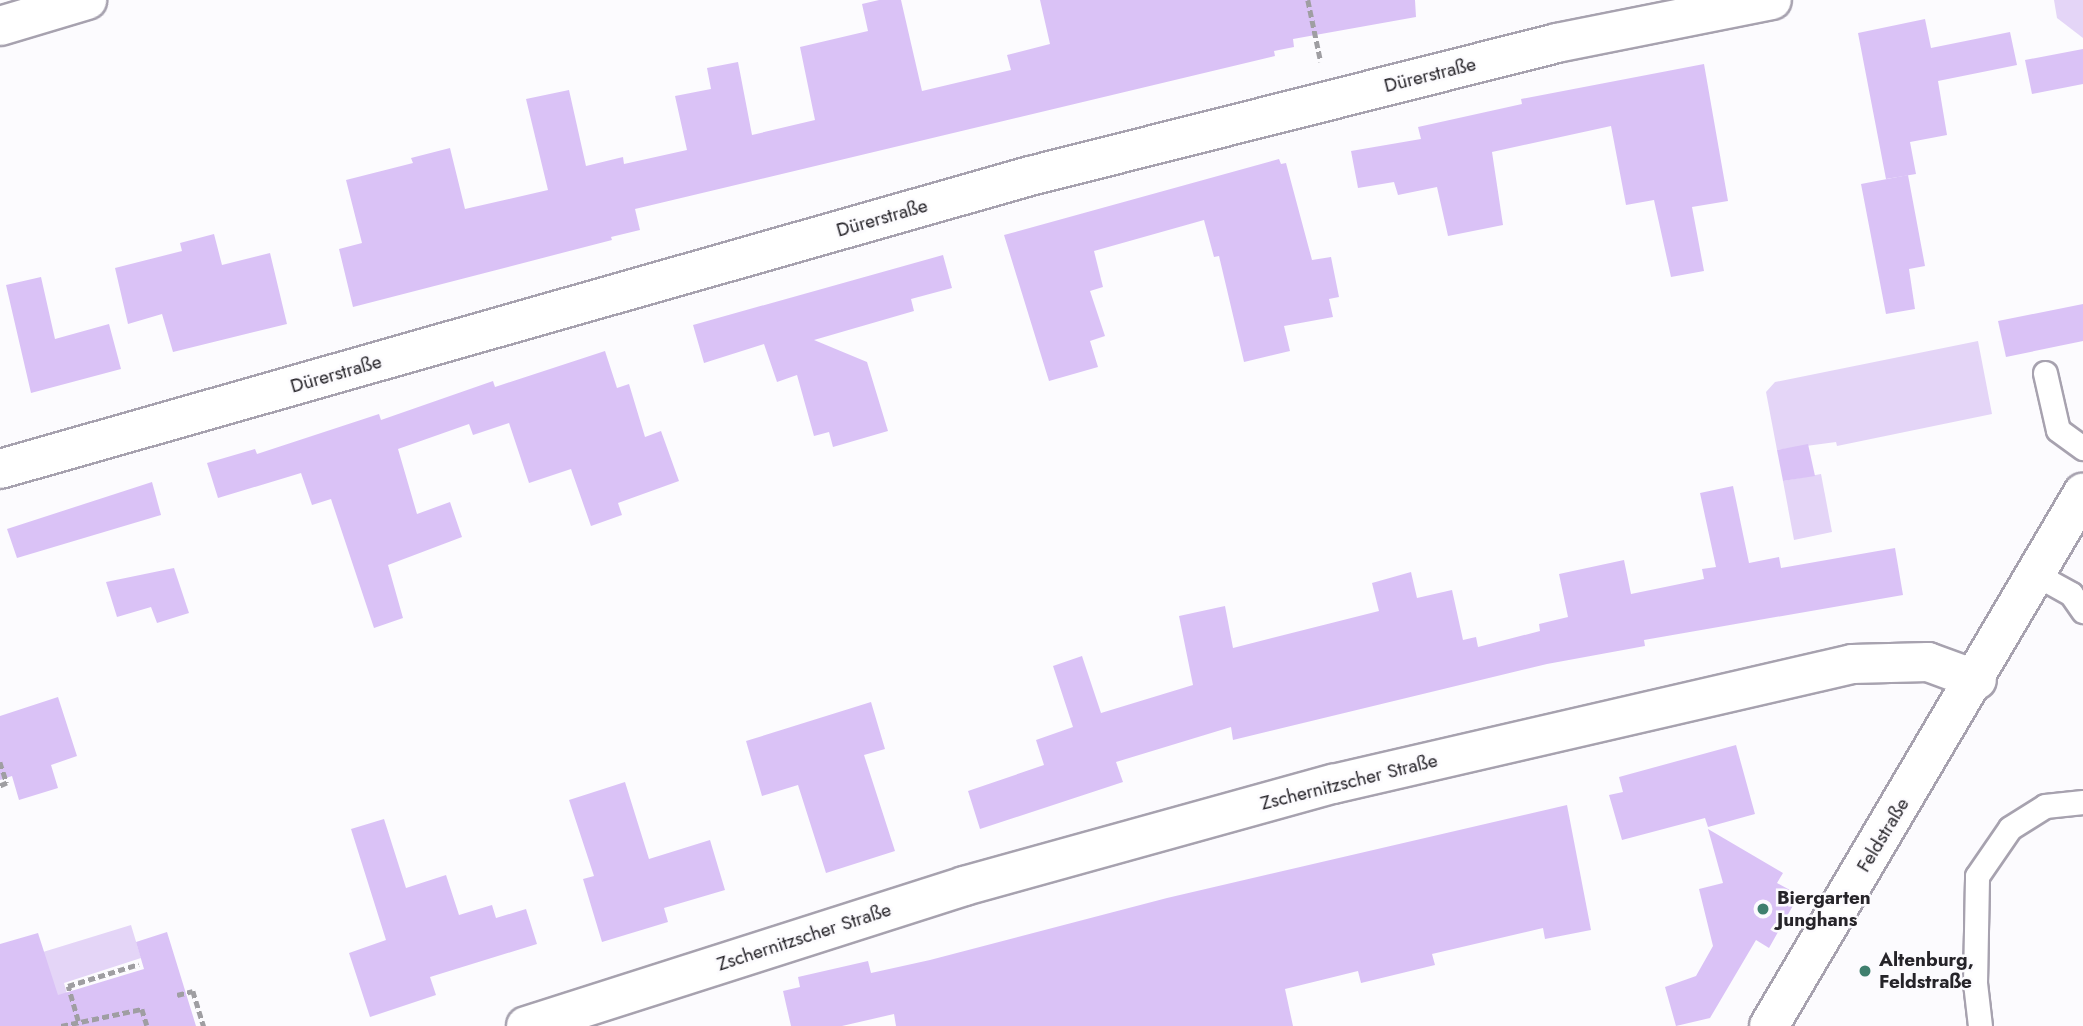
<!DOCTYPE html>
<meta charset="utf-8">
<style>
body{margin:0}
#map{position:relative;width:2083px;height:1026px;overflow:hidden;background:#fcfbfe;font-family:Jost,sans-serif}
div>[style]{position:absolute}
.green>*{inset:0;background:#e4d5f7}
.building>*{inset:0;background:#dac2f6}
.path>*{height:4.5px;margin-top:-2.25px;transform-origin:0;background:repeating-linear-gradient(90deg,#9f9ea2 0 7px,transparent 0 10.5px)}
.roads{filter:drop-shadow(2px 0 #a7a2af) drop-shadow(-2px 0 #a7a2af) drop-shadow(0 2px #a7a2af) drop-shadow(0 -2px #a7a2af)}
.lane>*{height:23px;margin:-11.5px;padding:0 11.5px;transform-origin:11.5px;border-radius:11.5px;background:#fff}
.street>*{height:38px;margin:-19px;padding:0 19px;transform-origin:19px;border-radius:19px;background:#fff}
.secondary>*{height:38px;margin:-19px;padding:0 19px;transform-origin:19px;border-radius:19px;background:#fff}
.dots>*{width:19px;height:19px;translate:-50% -50%;box-sizing:border-box;border:4px solid #fcfbfe;border-radius:50%}
span{translate:-50% -50%;white-space:nowrap;text-align:center;line-height:1.15;-webkit-text-stroke:5px #fcfbfe;paint-order:stroke}
.street-label{font-size:19px;color:#262429}
.poi-label{font-size:19px;color:#262429;font-weight:700}
.left{translate:0 -50%;text-align:left}
</style>
<div id="map">
<div class="green">
<div style="clip-path:polygon(2054px 0,2083px 0,2083px 38px,2057px 18px)"></div>
<div style="clip-path:polygon(1978px 341px,1992px 414px,1837px 446px,1836px 442px,1777px 450px,1766px 392px,1775px 382px)"></div>
<div style="clip-path:polygon(1821px 474px,1832px 532px,1794px 540px,1783px 481px)"></div>
<div style="clip-path:polygon(131px 925px,141px 958px,64px 983px,74px 1018px,0 1026px,43px 952px)"></div>
</div>
<div class="building">
<div style="clip-path:polygon(879px 0,901px 0,922px 91px,1011px 70px,1007px 55px,1050px 44px,1040px 0,1415px 0,1416px 17px,1293px 39px,1294px 47px,1274px 51px,1275px 56px,635px 209px,640px 230px,611px 237px,612px 240px,353px 307px,339px 249px,362px 243px,346px 180px,413px 163px,411px 158px,450px 148px,465px 209px,548px 190px,526px 99px,569px 90px,586px 166px,623px 157px,624px 164px,687px 150px,675px 96px,711px 89px,707px 68px,738px 62px,752px 135px,815px 120px,800px 47px,868px 31px,862px 4px)"></div>
<div style="clip-path:polygon(1925px 19px,1931px 48px,2010px 32px,2017px 65px,1938px 81px,1947px 135px,1910px 142px,1916px 174px,1886px 179px,1858px 33px)"></div>
<div style="clip-path:polygon(2083px 49px,2083px 84px,2032px 94px,2025px 60px)"></div>
<div style="clip-path:polygon(1704px 64px,1728px 201px,1692px 207px,1704px 271px,1671px 277px,1654px 200px,1626px 205px,1611px 126px,1492px 152px,1503px 225px,1448px 236px,1437px 187px,1398px 195px,1394px 182px,1358px 188px,1351px 151px,1421px 139px,1418px 127px,1522px 104px,1521px 99px)"></div>
<div style="clip-path:polygon(1279px 159px,1281px 164px,1286px 163px,1312px 260px,1331px 257px,1339px 297px,1329px 299px,1333px 317px,1284px 326px,1290px 351px,1244px 362px,1219px 256px,1214px 257px,1204px 220px,1094px 251px,1103px 287px,1090px 291px,1105px 336px,1090px 341px,1098px 367px,1049px 381px,1004px 235px)"></div>
<div style="clip-path:polygon(1908px 175px,1925px 266px,1909px 269px,1915px 309px,1886px 314px,1861px 184px)"></div>
<div style="clip-path:polygon(214px 234px,222px 265px,270px 253px,287px 324px,173px 352px,162px 314px,128px 324px,115px 268px,182px 251px,180px 243px)"></div>
<div style="clip-path:polygon(943px 255px,952px 288px,911px 299px,914px 311px,814px 340px,867px 362px,888px 431px,833px 447px,829px 432px,814px 436px,797px 375px,777px 382px,764px 344px,704px 363px,693px 325px)"></div>
<div style="clip-path:polygon(41px 277px,55px 339px,109px 324px,121px 369px,31px 393px,6px 285px)"></div>
<div style="clip-path:polygon(2083px 304px,2083px 341px,2006px 357px,1998px 321px)"></div>
<div style="clip-path:polygon(605px 351px,617px 388px,629px 384px,645px 437px,661px 431px,679px 481px,618px 503px,622px 515px,591px 526px,571px 469px,529px 483px,509px 423px,473px 435px,469px 424px,398px 449px,417px 514px,450px 502px,462px 537px,388px 565px,403px 618px,374px 628px,331px 499px,312px 505px,301px 473px,218px 498px,207px 463px,255px 449px,257px 454px,379px 414px,381px 420px,493px 381px,495px 387px)"></div>
<div style="clip-path:polygon(1808px 444px,1815px 476px,1783px 481px,1777px 450px)"></div>
<div style="clip-path:polygon(152px 482px,161px 515px,17px 558px,7px 529px)"></div>
<div style="clip-path:polygon(1733px 486px,1749px 563px,1779px 557px,1781px 568px,1895px 548px,1903px 595px,1644px 640px,1645px 646px,1547px 664px,1233px 740px,1231px 727px,1116px 762px,1123px 782px,980px 829px,968px 791px,1044px 765px,1036px 740px,1073px 727px,1053px 666px,1082px 656px,1101px 713px,1193px 685px,1179px 616px,1225px 606px,1233px 648px,1379px 611px,1372px 583px,1411px 572px,1417px 598px,1452px 590px,1463px 640px,1476px 637px,1478px 647px,1540px 631px,1539px 624px,1568px 617px,1559px 574px,1624px 560px,1631px 594px,1704px 579px,1702px 569px,1716px 567px,1700px 493px)"></div>
<div style="clip-path:polygon(174px 568px,189px 613px,157px 623px,151px 607px,117px 617px,106px 582px)"></div>
<div style="clip-path:polygon(58px 697px,77px 756px,51px 765px,58px 788px,19px 800px,12px 776px,0 780px,0 716px)"></div>
<div style="clip-path:polygon(871px 702px,885px 749px,864px 755px,895px 851px,826px 873px,798px 785px,762px 796px,746px 741px)"></div>
<div style="clip-path:polygon(1736px 745px,1755px 814px,1708px 827px,1705px 818px,1622px 840px,1609px 795px,1623px 792px,1619px 777px)"></div>
<div style="clip-path:polygon(625px 782px,649px 859px,710px 840px,725px 890px,664px 908px,668px 922px,602px 942px,583px 879px,594px 876px,569px 800px)"></div>
<div style="clip-path:polygon(1567px 805px,1591px 930px,1545px 939px,1543px 928px,1432px 954px,1435px 965px,1361px 983px,1358px 971px,1285px 989px,1293px 1026px,896px 1026px,894px 1014px,842px 1026px,791px 1026px,783px 991px,800px 987px,798px 977px,868px 961px,871px 973px,930px 960px,1167px 898px)"></div>
<div style="clip-path:polygon(384px 819px,406px 888px,446px 875px,459px 915px,492px 905px,496px 918px,526px 909px,537px 944px,430px 977px,436px 995px,370px 1017px,349px 953px,386px 940px,351px 829px)"></div>
<div style="clip-path:polygon(1708px 829px,1783px 873px,1777px 883px,1799px 895px,1769px 948px,1756px 940px,1710px 1018px,1676px 1026px,1665px 987px,1696px 976px,1713px 946px,1699px 889px,1723px 883px)"></div>
<div style="clip-path:polygon(167px 932px,196px 1026px,0 1026px,0 944px,38px 933px,58px 995px,144px 969px,136px 942px)"></div>
</div>
<div class="path">
<div style="left:1308px;top:0;width:63px;rotate:78.2deg"></div>
<div style="left:0;top:762px;width:22px;rotate:72deg"></div>
<div style="left:7px;top:783px;width:8px;rotate:157deg"></div>
<div style="left:177px;top:995px;width:16px;rotate:-14deg"></div>
<div style="left:193px;top:991px;width:37px;rotate:73deg"></div>
<div style="left:78px;top:1021px;width:36px;rotate:-106deg"></div>
<div style="left:68px;top:986px;width:74px;rotate:-17.2deg"></div>
<div style="left:61px;top:1026px;width:83px;rotate:-11.9deg"></div>
<div style="left:142px;top:1009px;width:17px;rotate:73deg"></div>
</div>
<div class="roads">
<div class="lane">
<div style="left:2045px;top:373px;width:58px;rotate:77.2deg"></div>
<div style="left:2058px;top:430px;width:31px;rotate:36deg"></div>
<div style="left:2037px;top:575px;width:39px;rotate:29deg"></div>
<div style="left:2071px;top:594px;width:21px;rotate:55deg"></div>
<div style="left:1980px;top:1026px;width:43px;rotate:-96.6deg"></div>
<div style="left:1975px;top:983px;width:107px;rotate:-88.9deg"></div>
<div style="left:1977px;top:876px;width:58px;rotate:-55.5deg"></div>
<div style="left:2010px;top:828px;width:41px;rotate:-32.2deg"></div>
<div style="left:2045px;top:806px;width:38px;rotate:-6deg"></div>
</div>
<div class="street">
<div style="left:0;top:26px;width:91px;rotate:-16.6deg"></div>
<div style="left:0;top:469px;width:1071px;rotate:-15.88deg"></div>
<div style="left:1030px;top:176px;width:544px;rotate:-14.16deg"></div>
<div style="left:1557px;top:43px;width:219px;rotate:-11.3deg"></div>
<div style="left:526px;top:1026px;width:460px;rotate:-17.7deg"></div>
<div style="left:964px;top:886px;width:383px;rotate:-15.5deg"></div>
<div style="left:1333px;top:784px;width:533px;rotate:-13.02deg"></div>
<div style="left:1852px;top:664px;width:76px;rotate:-1.5deg"></div>
<div style="left:1928px;top:662px;width:52px;rotate:20.2deg"></div>
</div>
<div class="secondary">
<div style="left:1769px;top:1026px;width:619px;rotate:-59.5deg"></div>
</div>
</div>
<div class="dots">
<div style="left:1763px;top:909px;background:#3f7f6e"></div>
<div style="left:1865px;top:971px;background:#3f7f6e"></div>
</div>
<div class="street-label">
<span style="left:1430px;top:75px;rotate:-14deg">Dürerstraße</span>
<span style="left:882px;top:218px;rotate:-16deg">Dürerstraße</span>
<span style="left:336px;top:374px;rotate:-16deg">Dürerstraße</span>
<span style="left:1349px;top:782px;rotate:-14deg">Zschernitzscher Straße</span>
<span style="left:1883px;top:835px;rotate:-59deg">Feldstraße</span>
<span style="left:804px;top:937px;rotate:-18deg">Zschernitzscher Straße</span>
</div>
<div class="poi-label">
<span class="left" style="left:1777px;top:909px">Biergarten<br>Junghans</span>
<span class="left" style="left:1879px;top:971px">Altenburg,<br>Feldstraße</span>
</div>
</div>
